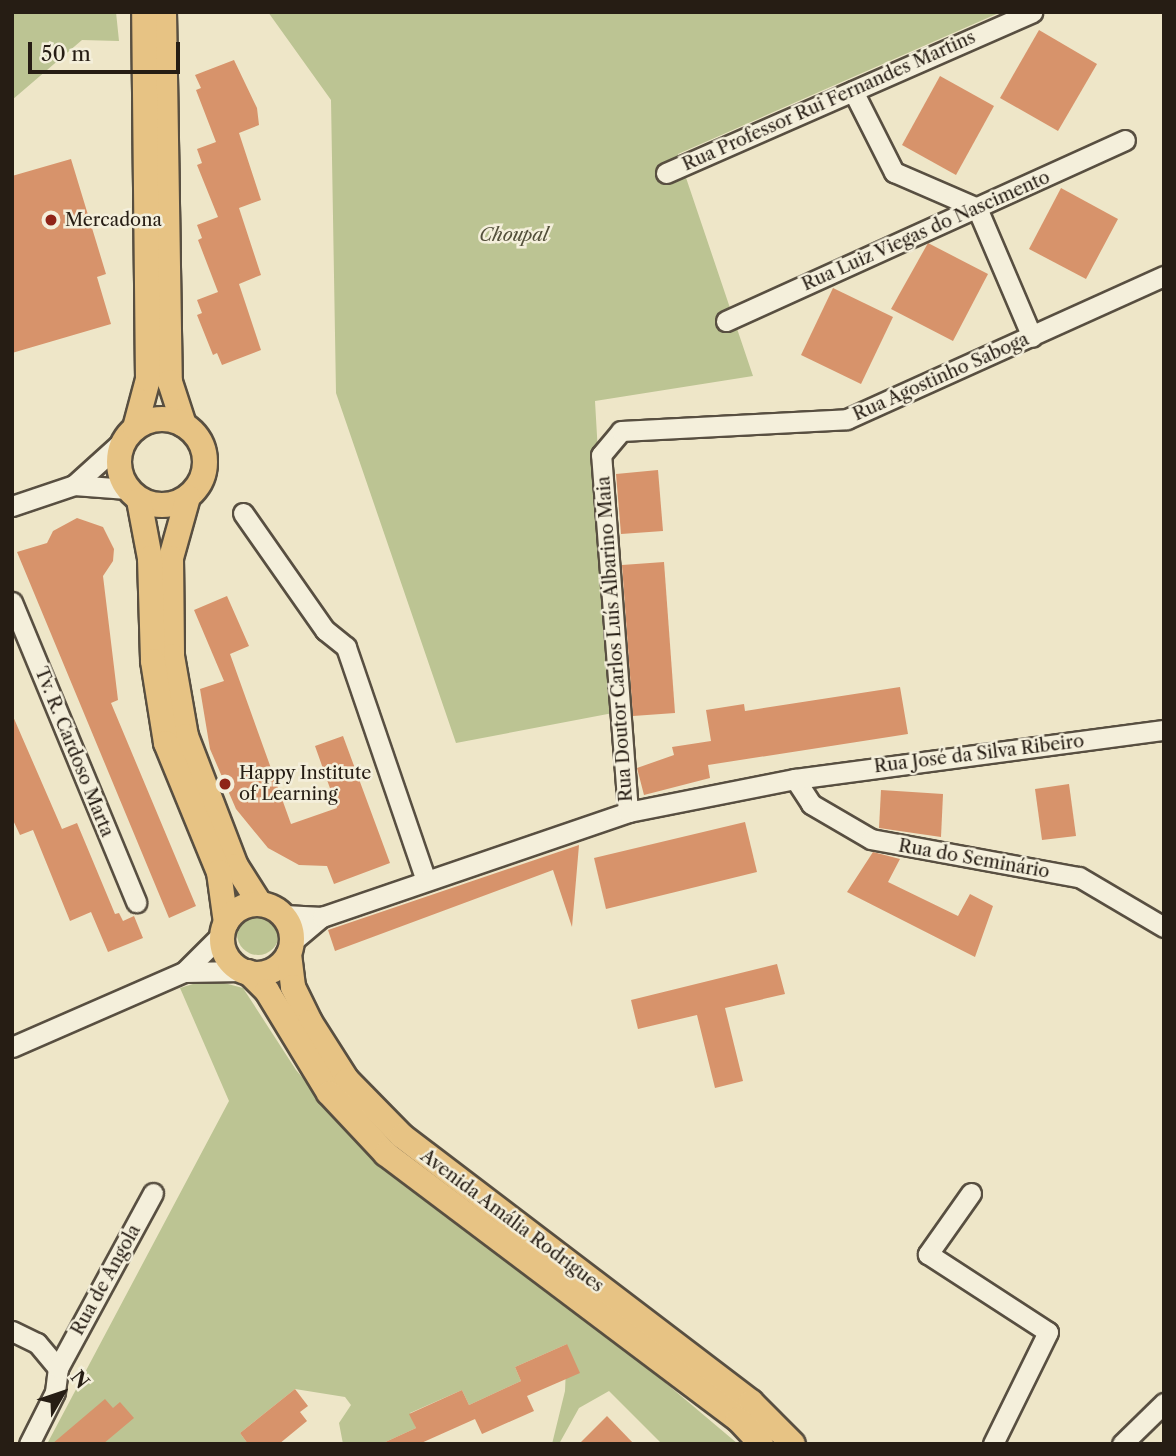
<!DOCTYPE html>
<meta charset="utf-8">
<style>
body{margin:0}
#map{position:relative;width:1176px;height:1456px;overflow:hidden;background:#eee6c8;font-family:"Libre Caslon Text",serif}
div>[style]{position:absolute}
.green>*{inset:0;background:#bcc493}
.round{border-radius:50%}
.building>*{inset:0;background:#d7936b}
.roads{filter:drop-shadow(2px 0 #584f41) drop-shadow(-2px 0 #584f41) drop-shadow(0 2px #584f41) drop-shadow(0 -2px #584f41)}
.minor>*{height:19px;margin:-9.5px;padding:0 9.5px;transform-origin:9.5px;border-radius:9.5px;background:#f4efdb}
.major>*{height:24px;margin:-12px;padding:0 12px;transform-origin:12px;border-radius:12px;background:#e7c384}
.major>.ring{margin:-12px;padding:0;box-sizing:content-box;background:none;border:24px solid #e7c384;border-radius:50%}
.dots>*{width:19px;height:19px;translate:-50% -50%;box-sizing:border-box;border:4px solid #f4efdb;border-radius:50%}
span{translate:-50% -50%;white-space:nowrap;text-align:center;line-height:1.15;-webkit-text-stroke:5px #f4efdb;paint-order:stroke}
.street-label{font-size:18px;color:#261d14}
.poi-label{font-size:18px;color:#261d14}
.left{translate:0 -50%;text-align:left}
.park-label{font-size:18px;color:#534f3a;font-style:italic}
.frame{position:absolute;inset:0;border:14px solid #261d14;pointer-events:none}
.north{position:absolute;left:28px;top:1358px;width:70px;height:70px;-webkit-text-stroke:5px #f4efdb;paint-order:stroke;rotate:51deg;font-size:19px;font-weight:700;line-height:28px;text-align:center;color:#261d14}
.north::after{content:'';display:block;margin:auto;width:24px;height:32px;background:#261d14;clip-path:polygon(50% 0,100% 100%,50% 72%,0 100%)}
.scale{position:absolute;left:28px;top:42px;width:152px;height:32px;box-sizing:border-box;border:4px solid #261d14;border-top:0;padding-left:9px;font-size:21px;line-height:24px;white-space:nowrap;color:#261d14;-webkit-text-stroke:5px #f4efdb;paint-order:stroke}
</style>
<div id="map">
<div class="green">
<div style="clip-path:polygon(12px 12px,116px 12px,119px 41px,82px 40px,12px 100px)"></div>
<div style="clip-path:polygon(268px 12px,1001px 12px,678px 154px,753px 376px,595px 401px,613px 713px,456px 743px,336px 393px,331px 100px)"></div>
<div class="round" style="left:237px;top:913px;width:42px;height:42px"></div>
<div style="clip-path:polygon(209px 979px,243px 988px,296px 1070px,363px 1150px,629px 1352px,738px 1444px,662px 1444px,609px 1391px,579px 1408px,559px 1444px,552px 1444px,565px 1391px,567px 1344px,515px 1367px,521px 1381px,469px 1405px,462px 1390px,410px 1413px,416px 1428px,381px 1444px,343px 1444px,339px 1423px,351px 1405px,345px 1397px,295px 1389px,240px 1433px,248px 1444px,47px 1444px,229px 1101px,180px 988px)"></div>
</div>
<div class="building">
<div style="clip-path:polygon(1039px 30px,1097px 64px,1058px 131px,1000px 98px)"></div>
<div style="clip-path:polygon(234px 60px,257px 108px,259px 125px,239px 133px,261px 200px,239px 208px,261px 275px,239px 284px,261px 350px,222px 365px,217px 353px,213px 355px,197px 315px,202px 313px,197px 300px,218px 292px,198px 240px,202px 238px,197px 225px,218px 217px,197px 165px,202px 163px,197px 149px,216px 142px,196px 90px,201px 88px,195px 75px)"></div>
<div style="clip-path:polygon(940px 76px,994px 106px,956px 175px,902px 145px)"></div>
<div style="clip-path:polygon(71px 159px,106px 274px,97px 277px,111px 324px,12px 353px,12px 176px)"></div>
<div style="clip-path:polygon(1061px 188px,1118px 219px,1086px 279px,1029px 249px)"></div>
<div style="clip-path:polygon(928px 243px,988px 274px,953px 341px,891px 309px)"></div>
<div style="clip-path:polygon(833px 288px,893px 317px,861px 384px,801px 355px)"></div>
<div style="clip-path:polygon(658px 470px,663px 531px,621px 534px,616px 474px)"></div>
<div style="clip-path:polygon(77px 518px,103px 527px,114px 549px,113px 561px,103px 576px,118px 700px,111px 703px,196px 906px,169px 918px,17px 552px,47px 543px,53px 531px)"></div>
<div style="clip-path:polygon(664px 562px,675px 713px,633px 716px,622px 565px)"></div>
<div style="clip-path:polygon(227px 596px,249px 646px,230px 654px,291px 824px,337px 808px,315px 746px,343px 736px,390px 863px,334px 884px,327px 866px,299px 865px,268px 848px,236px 809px,210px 749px,200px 689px,224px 681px,194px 610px)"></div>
<div style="clip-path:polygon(900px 687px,908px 734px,708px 765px,710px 778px,644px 795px,637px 768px,674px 755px,672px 747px,711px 741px,706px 710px,744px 704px,745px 711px)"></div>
<div style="clip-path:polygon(12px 714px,62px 829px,77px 823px,115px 914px,119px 913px,123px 921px,134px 916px,143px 938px,108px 952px,91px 912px,70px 921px,33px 830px,20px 835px,12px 818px)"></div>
<div style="clip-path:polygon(1069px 784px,1076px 836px,1042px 840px,1035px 789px)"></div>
<div style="clip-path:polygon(881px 790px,943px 794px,941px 837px,879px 828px)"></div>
<div style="clip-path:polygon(745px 822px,757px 872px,606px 909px,594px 858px)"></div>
<div style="clip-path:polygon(579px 845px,572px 927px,553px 870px,335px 951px,328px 930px)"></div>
<div style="clip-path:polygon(873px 852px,900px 859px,888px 882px,958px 916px,970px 894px,993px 906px,975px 957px,847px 892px)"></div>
<div style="clip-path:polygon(777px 964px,785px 994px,725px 1008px,743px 1081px,715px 1088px,697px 1015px,638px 1029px,631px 1000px)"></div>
<div style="clip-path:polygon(567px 1344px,580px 1373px,527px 1396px,534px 1411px,482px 1434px,475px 1419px,419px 1444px,381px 1444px,416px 1428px,409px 1414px,462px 1390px,469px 1405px,521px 1381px,515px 1367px)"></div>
<div style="clip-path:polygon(295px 1389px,308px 1406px,300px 1412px,307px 1421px,279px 1444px,248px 1444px,240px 1433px)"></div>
<div style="clip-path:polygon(105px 1399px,113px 1408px,120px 1402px,134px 1418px,103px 1444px,52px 1444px)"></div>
<div style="clip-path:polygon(607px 1416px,634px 1444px,579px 1444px)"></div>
</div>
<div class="roads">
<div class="minor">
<div style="left:853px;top:91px;width:91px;rotate:63.2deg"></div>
<div style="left:894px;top:172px;width:90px;rotate:23.4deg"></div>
<div style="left:977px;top:208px;width:140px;rotate:66.9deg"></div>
<div style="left:666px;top:173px;width:400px;rotate:-23.7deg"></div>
<div style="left:726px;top:321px;width:438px;rotate:-24.4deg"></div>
<div style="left:74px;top:485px;width:53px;rotate:4.3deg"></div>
<div style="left:12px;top:506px;width:65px;rotate:-18.7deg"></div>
<div style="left:74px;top:485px;width:67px;rotate:-42deg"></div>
<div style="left:243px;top:513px;width:143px;rotate:55deg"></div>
<div style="left:325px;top:630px;width:27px;rotate:39deg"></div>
<div style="left:346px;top:647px;width:246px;rotate:71.1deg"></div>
<div style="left:12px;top:602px;width:325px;rotate:67.5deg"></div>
<div style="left:795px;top:779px;width:30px;rotate:57deg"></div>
<div style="left:811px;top:804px;width:69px;rotate:30.3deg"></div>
<div style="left:871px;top:839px;width:211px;rotate:10.4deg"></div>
<div style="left:1079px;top:877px;width:99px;rotate:30.5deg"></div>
<div style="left:628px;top:812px;width:358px;rotate:-94.3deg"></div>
<div style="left:601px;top:455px;width:31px;rotate:-50deg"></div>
<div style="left:621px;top:431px;width:226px;rotate:-3deg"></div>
<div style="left:847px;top:419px;width:348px;rotate:-24.3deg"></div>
<div style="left:284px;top:915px;width:38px;rotate:3deg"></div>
<div style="left:293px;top:941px;width:38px;rotate:-40deg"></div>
<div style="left:322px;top:917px;width:324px;rotate:-18.9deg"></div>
<div style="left:628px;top:812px;width:170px;rotate:-11.2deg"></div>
<div style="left:795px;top:779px;width:372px;rotate:-7.6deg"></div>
<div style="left:184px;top:972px;width:59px;rotate:-1deg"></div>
<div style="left:12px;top:1047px;width:188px;rotate:-23.6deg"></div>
<div style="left:184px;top:972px;width:55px;rotate:-45deg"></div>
<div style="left:971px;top:1193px;width:75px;rotate:125.2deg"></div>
<div style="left:928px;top:1254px;width:143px;rotate:33deg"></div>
<div style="left:1048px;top:1332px;width:125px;rotate:116.2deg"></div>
<div style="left:12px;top:1331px;width:28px;rotate:26deg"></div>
<div style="left:37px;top:1343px;width:33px;rotate:50deg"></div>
<div style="left:29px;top:1444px;width:58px;rotate:-63.4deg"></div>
<div style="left:55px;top:1392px;width:24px;rotate:-83deg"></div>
<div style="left:58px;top:1368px;width:199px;rotate:-61.5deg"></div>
<div style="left:1122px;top:1444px;width:59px;rotate:-44.3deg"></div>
</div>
<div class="major">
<div style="left:164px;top:12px;width:370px;rotate:89.1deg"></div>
<div style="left:170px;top:382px;width:45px;rotate:72deg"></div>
<div class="ring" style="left:119px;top:419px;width:62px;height:62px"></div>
<div style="left:135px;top:428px;width:51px;rotate:-75.1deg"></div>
<div style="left:148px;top:379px;width:367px;rotate:-90.6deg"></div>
<div style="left:188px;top:497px;width:63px;rotate:105.6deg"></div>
<div style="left:171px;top:558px;width:98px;rotate:89.4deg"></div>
<div style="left:172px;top:656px;width:81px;rotate:80.1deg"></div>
<div style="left:186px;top:736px;width:139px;rotate:69deg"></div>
<div style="left:236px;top:866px;width:45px;rotate:57.7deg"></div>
<div style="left:139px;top:500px;width:59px;rotate:79.3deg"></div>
<div style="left:150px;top:558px;width:103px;rotate:88.3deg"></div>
<div style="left:153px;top:661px;width:83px;rotate:81deg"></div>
<div style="left:166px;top:743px;width:139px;rotate:67.7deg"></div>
<div style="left:219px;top:872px;width:51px;rotate:82.2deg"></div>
<div class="ring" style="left:222px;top:904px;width:46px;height:46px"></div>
<div style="left:289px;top:954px;width:33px;rotate:83deg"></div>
<div style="left:293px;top:987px;width:39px;rotate:64deg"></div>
<div style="left:310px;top:1022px;width:69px;rotate:57.5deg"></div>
<div style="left:347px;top:1080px;width:78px;rotate:45.5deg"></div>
<div style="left:402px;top:1136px;width:439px;rotate:37.3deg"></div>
<div style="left:751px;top:1402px;width:59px;rotate:45deg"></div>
<div style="left:248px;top:972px;width:27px;rotate:45deg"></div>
<div style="left:267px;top:991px;width:119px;rotate:58.7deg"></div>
<div style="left:329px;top:1093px;width:83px;rotate:46.9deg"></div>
<div style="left:386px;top:1154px;width:441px;rotate:37deg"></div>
<div style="left:738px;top:1419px;width:34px;rotate:47deg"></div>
</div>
</div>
<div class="dots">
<div style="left:51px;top:220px;background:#8f2418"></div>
<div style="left:225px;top:784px;background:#8f2418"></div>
</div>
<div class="street-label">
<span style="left:829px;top:101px;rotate:-24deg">Rua Professor Rui Fernandes Martins</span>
<span style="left:926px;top:231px;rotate:-24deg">Rua Luiz Viegas do Nascimento</span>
<span style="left:941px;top:377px;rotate:-24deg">Rua Agostinho Saboga</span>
<span style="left:615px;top:639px;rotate:-94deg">Rua Doutor Carlos Luís Albarino Maia</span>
<span style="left:74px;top:752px;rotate:68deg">Tv. R. Cardoso Marta</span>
<span style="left:979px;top:754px;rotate:-7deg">Rua José da Silva Ribeiro</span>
<span style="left:974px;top:859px;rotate:10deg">Rua do Seminário</span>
<span style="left:512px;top:1221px;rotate:37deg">Avenida Amália Rodrigues</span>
<span style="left:106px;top:1280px;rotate:-61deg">Rua de Angola</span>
</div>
<div class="poi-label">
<span class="left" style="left:65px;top:220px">Mercadona</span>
<span class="left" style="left:239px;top:784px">Happy Institute<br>of Learning</span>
</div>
<div class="park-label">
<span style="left:514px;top:235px">Choupal</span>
</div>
<div class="frame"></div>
<div class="north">N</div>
<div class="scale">50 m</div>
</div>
